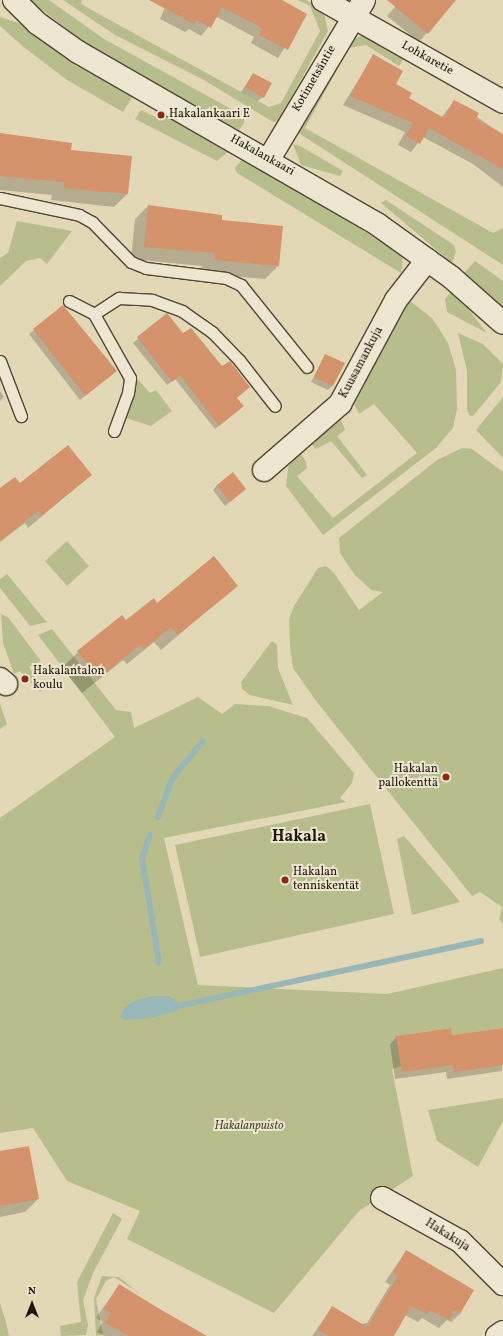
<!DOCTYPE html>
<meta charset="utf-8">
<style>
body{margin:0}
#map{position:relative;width:503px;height:1336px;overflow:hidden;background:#e3d8b6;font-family:Vollkorn,serif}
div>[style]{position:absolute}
.green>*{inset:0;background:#b8be8b}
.water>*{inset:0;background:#97b8b7}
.shadow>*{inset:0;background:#0003}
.stream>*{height:6px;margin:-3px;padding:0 3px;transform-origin:3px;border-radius:3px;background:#97b8b7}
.building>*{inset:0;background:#d5936b}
.roads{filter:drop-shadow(1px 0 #524635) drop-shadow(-1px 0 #524635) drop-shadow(0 1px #524635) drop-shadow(0 -1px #524635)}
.lane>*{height:11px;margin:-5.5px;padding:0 5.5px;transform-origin:5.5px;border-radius:5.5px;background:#ede6d0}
.street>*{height:22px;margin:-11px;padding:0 11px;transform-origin:11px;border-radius:11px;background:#ede6d0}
.dots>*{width:11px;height:11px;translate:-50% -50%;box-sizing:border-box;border:2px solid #ede6d0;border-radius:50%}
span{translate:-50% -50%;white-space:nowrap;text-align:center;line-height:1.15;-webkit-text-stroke:4px #ede6d0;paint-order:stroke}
.street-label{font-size:12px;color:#21160a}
.poi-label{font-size:12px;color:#21160a}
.left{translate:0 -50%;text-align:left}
.right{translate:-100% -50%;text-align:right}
.park-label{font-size:12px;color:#4e4831;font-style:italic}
.district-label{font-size:16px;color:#21160a;font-weight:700}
.north{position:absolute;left:12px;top:1284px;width:40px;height:40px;-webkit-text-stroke:3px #ede6d0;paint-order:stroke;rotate:0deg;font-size:11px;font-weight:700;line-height:16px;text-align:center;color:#21160a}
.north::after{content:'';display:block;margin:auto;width:14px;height:18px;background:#21160a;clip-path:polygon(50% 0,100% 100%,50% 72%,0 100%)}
</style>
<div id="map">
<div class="green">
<div style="clip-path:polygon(29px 0,49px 0,104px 39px,244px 116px,244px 123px,239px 130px,97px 52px)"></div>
<div style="clip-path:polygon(63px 0,82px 0,81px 4px,106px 18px,269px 107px,281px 103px,320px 31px,310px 6px,298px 0,306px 0,323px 9px,328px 31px,278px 121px,273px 122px,204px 80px,115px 35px)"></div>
<div style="clip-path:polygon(0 17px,22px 24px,75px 65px,133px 96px,123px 112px,67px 80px,25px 48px,0 26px)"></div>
<div style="clip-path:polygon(363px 35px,405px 57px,399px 66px,366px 45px,349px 48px,305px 128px,493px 233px,503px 228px,503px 265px,297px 132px,347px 42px)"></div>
<div style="clip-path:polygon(141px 110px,162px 120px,165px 114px,228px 152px,217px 161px,135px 119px)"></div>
<div style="clip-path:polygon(293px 144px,300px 146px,343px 171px,340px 176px,301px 165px)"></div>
<div style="clip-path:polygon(243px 158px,397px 251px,403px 259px,401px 273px,237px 173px,235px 168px)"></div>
<div style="clip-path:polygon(386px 200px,454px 245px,456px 252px,452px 263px,381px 203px)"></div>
<div style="clip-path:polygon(17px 221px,72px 231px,47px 264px,40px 258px,26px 261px,0 286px,0 258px,8px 253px)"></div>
<div style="clip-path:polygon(475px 261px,503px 281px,503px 308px,463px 274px)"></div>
<div style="clip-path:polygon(451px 292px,468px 309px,487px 333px,447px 312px,445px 299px)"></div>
<div style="clip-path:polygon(409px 300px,432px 318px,448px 343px,456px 370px,457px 409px,453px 428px,436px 448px,323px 535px,286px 486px,289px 461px,294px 454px,301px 454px,306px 462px,307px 468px,297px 476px,333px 518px,417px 453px,374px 404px,359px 414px,354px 404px,402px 306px)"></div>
<div style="clip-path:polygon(458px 333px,483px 344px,503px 364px,501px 382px,473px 416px,469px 415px,467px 409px,467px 371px)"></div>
<div style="clip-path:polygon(132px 373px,150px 393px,156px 390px,172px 411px,151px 426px,123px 417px)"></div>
<div style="clip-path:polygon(503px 397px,503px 458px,476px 430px)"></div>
<div style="clip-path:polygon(340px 417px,345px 430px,337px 436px,367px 475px,362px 478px,331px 441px,316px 449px,309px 442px)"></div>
<div style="clip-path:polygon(462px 448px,472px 449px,503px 472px,503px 924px,499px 919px,502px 907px,480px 892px,472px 896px,316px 701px,293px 668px,290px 647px,289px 619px,294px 606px,318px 568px,326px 566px,334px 573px,359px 610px,383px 592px,371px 590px,354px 574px,340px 553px,339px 538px,437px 460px)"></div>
<div style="clip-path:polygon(67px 541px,89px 566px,67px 586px,45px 561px)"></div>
<div style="clip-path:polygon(7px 574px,44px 619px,47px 622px,30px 626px,0 588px,0 579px)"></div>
<div style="clip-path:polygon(1px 614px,8px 617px,41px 661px,29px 667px,43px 689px,40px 692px,20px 671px,14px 674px,3px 643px)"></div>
<div style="clip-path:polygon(52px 629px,116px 710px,131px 712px,134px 728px,198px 697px,222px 714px,235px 704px,268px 706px,307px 718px,354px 773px,352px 783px,340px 798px,346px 802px,164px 838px,198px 985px,387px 994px,503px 968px,503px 1028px,452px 1035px,451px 1028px,397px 1036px,401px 1066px,392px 1069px,413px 1176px,359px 1211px,274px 1313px,127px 1239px,140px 1211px,67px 1181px,33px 1128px,0 1133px,0 818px,115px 737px,38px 635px)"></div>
<div style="clip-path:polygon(272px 641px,277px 645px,278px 668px,293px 705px,250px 695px,242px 689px,241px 682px)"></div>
<div style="clip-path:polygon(0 704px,7px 724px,0 729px)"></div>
<div style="clip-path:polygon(370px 804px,394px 914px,200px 957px,175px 845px)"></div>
<div style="clip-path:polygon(404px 836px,447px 886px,460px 902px,412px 915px,397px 839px)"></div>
<div style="clip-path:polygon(503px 1098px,503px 1121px,478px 1167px,437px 1141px,428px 1110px)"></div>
<div style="clip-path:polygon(113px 1213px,122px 1219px,94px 1271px,83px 1300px,88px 1325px,86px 1335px,61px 1336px,60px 1326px,81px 1322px,77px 1282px)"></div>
<div style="clip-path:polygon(102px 1276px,119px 1277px,139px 1293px,114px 1277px,106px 1281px,96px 1299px,103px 1335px,96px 1336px,94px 1298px)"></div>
<div style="clip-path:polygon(0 1303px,6px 1322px,9px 1336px,0 1336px)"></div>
</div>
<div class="water">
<div style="clip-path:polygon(155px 996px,169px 996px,178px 1003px,178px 1011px,149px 1018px,125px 1020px,120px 1017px,124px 1008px,136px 1000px)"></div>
</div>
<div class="shadow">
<div style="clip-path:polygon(168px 0,280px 0,306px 14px,278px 58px,251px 43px,254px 37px,217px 17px,201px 36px,189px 29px,185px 32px,160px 19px)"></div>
<div style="clip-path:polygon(401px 0,455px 0,419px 42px,387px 16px)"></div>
<div style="clip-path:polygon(373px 56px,408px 99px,441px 118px,454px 101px,503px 135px,503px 187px,473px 164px,423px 137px,411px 152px,398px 145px,405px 132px,343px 105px)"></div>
<div style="clip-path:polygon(253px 74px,263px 97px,258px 101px,241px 92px)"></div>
<div style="clip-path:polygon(0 134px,70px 151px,131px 157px,127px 194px,114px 207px,51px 200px,52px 195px,0 190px)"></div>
<div style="clip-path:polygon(148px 206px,220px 221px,278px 266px,265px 279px,201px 273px,202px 266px,131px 259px,135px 219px)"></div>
<div style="clip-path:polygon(167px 315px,183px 335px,222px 367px,236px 398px,238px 410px,215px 429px,175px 379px,167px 385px,133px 343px)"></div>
<div style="clip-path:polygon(34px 330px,111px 375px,80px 400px,29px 334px)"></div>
<div style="clip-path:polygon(325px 355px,333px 385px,328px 390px,311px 382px)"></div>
<div style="clip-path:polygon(0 391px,4px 397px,0 401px)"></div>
<div style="clip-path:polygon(91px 475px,28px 528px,25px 523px,0 542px,0 489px)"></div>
<div style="clip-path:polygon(217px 485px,245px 489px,225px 506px,213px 490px)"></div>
<div style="clip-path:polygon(237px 585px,161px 650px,154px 642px,127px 664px,123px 660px,82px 693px,62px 668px,78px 652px,157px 604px)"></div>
<div style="clip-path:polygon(503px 1029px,502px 1071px,447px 1079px,446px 1072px,395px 1079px,390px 1044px,397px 1037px,451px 1036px)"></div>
<div style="clip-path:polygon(0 1152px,38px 1199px,25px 1212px,0 1217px)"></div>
<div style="clip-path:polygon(406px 1251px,460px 1314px,451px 1322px,447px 1320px,439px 1328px,422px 1318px,418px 1322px,405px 1315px,393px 1336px,312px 1336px,332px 1307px,362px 1324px,367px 1323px,390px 1285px,385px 1282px)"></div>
<div style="clip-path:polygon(119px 1285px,182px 1336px,105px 1336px,97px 1332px,103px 1322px,96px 1318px)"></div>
</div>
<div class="stream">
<div style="left:158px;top:817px;width:40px;rotate:-69.8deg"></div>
<div style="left:172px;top:779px;width:49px;rotate:-50.8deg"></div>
<div style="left:150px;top:835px;width:24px;rotate:109deg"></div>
<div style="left:142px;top:858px;width:106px;rotate:80.8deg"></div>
<div style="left:178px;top:1006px;width:310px;rotate:-12.1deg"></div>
</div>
<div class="building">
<div style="clip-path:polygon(149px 0,282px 0,307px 14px,288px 50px,259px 35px,262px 28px,222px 7px,211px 28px,197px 20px,194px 24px)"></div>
<div style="clip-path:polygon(387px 0,456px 0,428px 34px)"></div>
<div style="clip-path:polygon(373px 54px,403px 71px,396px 84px,412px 93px,409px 98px,444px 118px,454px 100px,479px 113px,476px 119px,503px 134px,503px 169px,429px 128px,420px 144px,406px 136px,413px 123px,350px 96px)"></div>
<div style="clip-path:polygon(253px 73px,272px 83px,264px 98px,245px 87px)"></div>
<div style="clip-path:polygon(0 133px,72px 143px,71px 150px,132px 156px,128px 194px,64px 188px,64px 182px,0 176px)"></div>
<div style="clip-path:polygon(148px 205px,222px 215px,222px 220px,283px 226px,279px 266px,214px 260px,214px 253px,144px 247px)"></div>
<div style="clip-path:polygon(63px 305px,117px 371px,85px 396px,33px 329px)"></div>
<div style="clip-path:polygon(167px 313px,183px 333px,191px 328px,222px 366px,230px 361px,250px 387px,237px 398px,244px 406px,219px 426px,180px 375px,172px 382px,137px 337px)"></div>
<div style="clip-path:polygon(325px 354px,345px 363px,333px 386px,314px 377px)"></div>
<div style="clip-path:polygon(68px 445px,92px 475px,42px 515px,38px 511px,0 541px,0 488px,15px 477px,20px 483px)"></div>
<div style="clip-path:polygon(233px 472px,246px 489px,230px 502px,217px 485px)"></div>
<div style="clip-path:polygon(214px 556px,238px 586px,178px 635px,171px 627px,144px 649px,140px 645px,99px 678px,77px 651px,122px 615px,126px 620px,154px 598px,157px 603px)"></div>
<div style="clip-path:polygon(451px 1028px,452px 1035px,503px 1028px,503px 1065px,454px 1072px,453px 1065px,402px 1072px,396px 1036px)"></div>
<div style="clip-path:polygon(29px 1146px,39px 1199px,0 1206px,0 1151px)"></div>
<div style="clip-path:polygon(406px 1250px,474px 1290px,460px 1314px,454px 1310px,449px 1320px,430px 1310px,427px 1314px,411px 1306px,394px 1336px,329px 1336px,318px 1330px,332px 1306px,367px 1327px,398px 1276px,393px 1273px)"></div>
<div style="clip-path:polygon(119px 1284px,158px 1308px,207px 1336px,129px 1336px,105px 1323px,111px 1313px,104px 1309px)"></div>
</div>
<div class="roads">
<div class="lane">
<div style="left:0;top:198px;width:81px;rotate:12.1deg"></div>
<div style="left:79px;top:215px;width:15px;rotate:28deg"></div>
<div style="left:92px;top:222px;width:56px;rotate:45.7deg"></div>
<div style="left:131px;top:262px;width:16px;rotate:22deg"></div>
<div style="left:146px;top:268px;width:81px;rotate:7.1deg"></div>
<div style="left:226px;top:278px;width:17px;rotate:25deg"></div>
<div style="left:241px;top:285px;width:105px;rotate:51.2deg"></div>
<div style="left:69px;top:301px;width:28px;rotate:27deg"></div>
<div style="left:0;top:361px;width:59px;rotate:69.1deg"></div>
<div style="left:114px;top:431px;width:40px;rotate:-69.8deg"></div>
<div style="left:128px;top:393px;width:15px;rotate:-82deg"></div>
<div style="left:130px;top:378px;width:73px;rotate:-119.4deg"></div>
<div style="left:94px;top:314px;width:30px;rotate:-33deg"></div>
<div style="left:119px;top:298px;width:33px;rotate:3deg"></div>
<div style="left:152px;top:300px;width:32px;rotate:20deg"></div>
<div style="left:182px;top:311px;width:37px;rotate:35deg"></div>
<div style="left:212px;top:332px;width:39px;rotate:46deg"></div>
<div style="left:239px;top:360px;width:58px;rotate:52deg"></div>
</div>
<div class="street">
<div style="left:14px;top:0;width:33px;rotate:45deg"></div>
<div style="left:37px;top:23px;width:50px;rotate:35.3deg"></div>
<div style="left:78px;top:52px;width:345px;rotate:29.9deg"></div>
<div style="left:377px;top:224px;width:91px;rotate:35.6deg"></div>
<div style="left:451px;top:277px;width:69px;rotate:41.5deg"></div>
<div style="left:323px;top:0;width:207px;rotate:29.5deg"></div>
<div style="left:269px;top:159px;width:185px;rotate:-59.1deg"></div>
<div style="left:264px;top:470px;width:101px;rotate:-41deg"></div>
<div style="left:340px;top:404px;width:118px;rotate:-61.7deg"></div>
<div style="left:396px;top:300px;width:51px;rotate:-52.2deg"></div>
<div style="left:0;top:679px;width:8px;rotate:40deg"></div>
<div style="left:382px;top:1198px;width:89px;rotate:28.9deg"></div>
<div style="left:460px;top:1241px;width:61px;rotate:45deg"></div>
<div style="left:497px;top:1336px;width:7px;rotate:-34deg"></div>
</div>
</div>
<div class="dots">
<div style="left:161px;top:115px;background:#8f2418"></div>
<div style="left:25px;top:679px;background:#8f2418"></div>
<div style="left:446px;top:777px;background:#8f2418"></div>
<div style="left:285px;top:880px;background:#8f2418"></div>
</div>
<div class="street-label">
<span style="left:427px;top:59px;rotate:29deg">Lohkaretie</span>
<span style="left:315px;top:79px;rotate:-60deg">Kotimetsäntie</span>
<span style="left:262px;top:156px;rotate:29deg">Hakalankaari</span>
<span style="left:362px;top:363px;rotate:-62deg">Kuusamankuja</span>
<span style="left:447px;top:1236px;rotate:32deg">Hakakuja</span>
</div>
<div class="poi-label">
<span class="left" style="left:169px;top:115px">Hakalankaari E</span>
<span class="left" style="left:33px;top:679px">Hakalantalon<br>koulu</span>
<span class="right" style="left:438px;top:777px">Hakalan<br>pallokenttä</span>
<span class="left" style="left:293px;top:880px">Hakalan<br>tenniskentät</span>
</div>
<div class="park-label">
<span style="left:249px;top:1127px">Hakalanpuisto</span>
</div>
<div class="district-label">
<span style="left:299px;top:837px">Hakala</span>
</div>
<div class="north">N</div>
</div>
